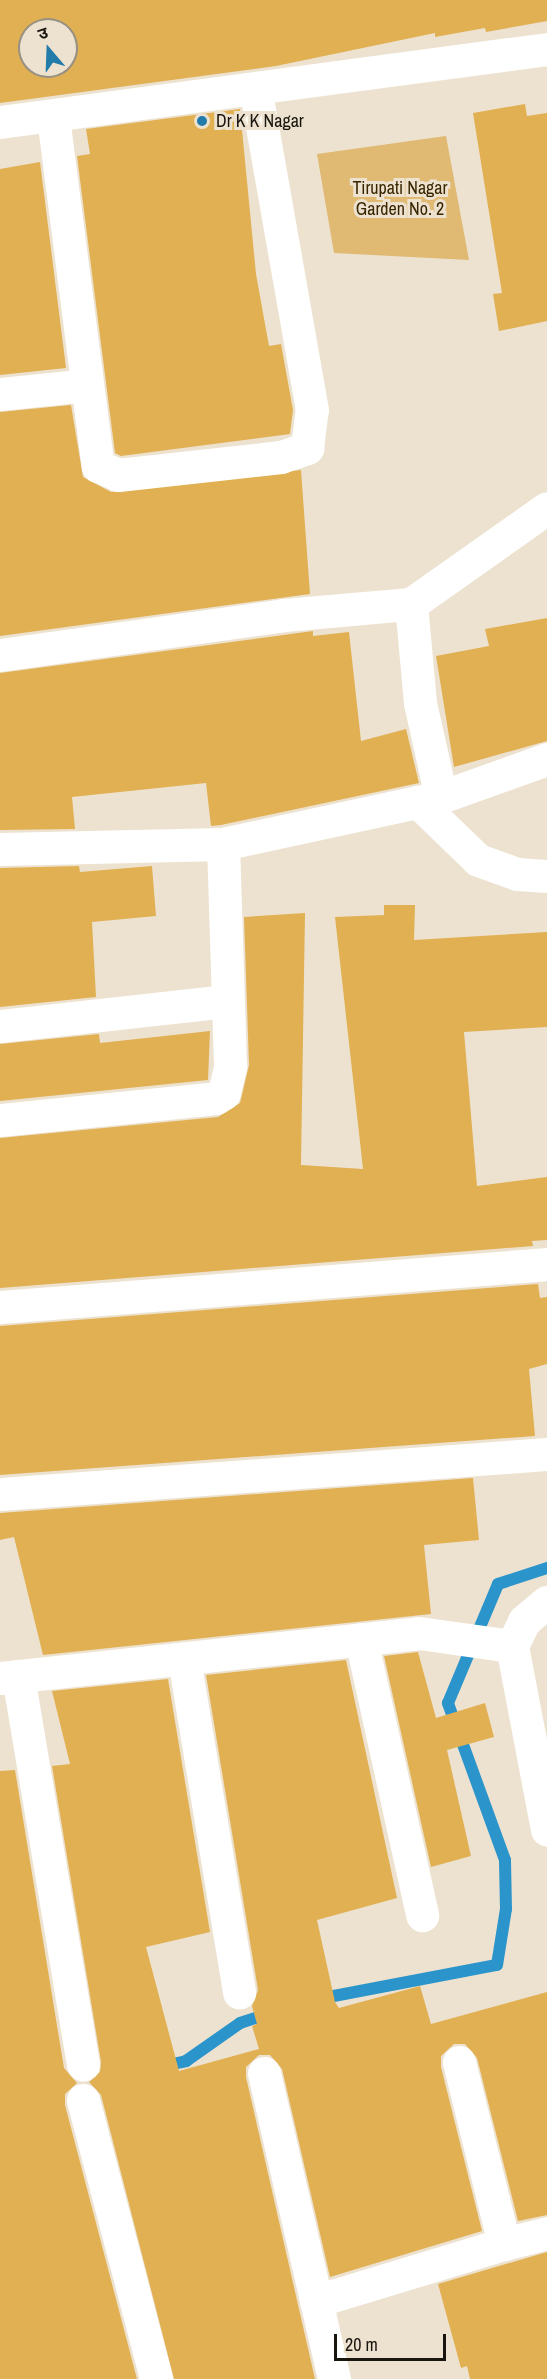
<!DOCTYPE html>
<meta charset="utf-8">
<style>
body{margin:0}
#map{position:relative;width:547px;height:2379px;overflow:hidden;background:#ede2cf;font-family:"Archivo Narrow","Noto Sans Devanagari",sans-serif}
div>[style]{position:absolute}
.green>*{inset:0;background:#e0b972}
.stream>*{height:12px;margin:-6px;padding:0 6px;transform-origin:6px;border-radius:6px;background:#2b94cb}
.building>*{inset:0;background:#e1b053}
.minor>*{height:33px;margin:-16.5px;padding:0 16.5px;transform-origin:16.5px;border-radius:16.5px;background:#fff}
.dots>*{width:16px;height:16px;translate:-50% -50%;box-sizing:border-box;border:3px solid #ede2cf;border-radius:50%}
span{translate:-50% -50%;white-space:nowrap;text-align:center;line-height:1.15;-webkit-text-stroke:6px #ede2cf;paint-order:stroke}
.poi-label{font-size:18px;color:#18140e}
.left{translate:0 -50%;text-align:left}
.park-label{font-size:18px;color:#392600}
.north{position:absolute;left:18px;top:18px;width:60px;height:60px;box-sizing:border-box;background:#ede2cf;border:2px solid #989082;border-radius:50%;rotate:341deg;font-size:16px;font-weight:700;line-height:24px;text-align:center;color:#18140e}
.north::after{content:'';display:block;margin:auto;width:21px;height:27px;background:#237baa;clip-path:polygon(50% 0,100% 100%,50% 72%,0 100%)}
.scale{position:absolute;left:334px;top:2334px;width:112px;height:27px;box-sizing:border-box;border:3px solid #18140e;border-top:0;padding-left:8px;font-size:18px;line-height:21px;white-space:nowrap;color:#18140e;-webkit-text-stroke:4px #ede2cf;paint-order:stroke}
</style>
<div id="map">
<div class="green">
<div style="clip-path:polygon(446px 136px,469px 260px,334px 253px,317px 154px)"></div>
</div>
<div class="stream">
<div style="left:318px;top:1999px;width:182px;rotate:-10.8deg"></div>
<div style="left:497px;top:1965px;width:57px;rotate:-80.9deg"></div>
<div style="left:506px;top:1909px;width:49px;rotate:-91.2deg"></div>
<div style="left:505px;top:1860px;width:167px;rotate:-110deg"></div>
<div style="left:448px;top:1703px;width:129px;rotate:-67.2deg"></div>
<div style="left:498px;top:1584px;width:52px;rotate:-18.1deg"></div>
<div style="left:163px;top:2066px;width:24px;rotate:-12deg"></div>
<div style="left:186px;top:2061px;width:66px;rotate:-35.1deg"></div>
<div style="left:240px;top:2023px;width:32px;rotate:-18deg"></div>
</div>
<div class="building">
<div style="clip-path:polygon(evenodd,0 0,547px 0,547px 21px,486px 32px,485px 28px,435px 37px,435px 33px,276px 66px,0 103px,0 0,30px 30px,66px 30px,66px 66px,30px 66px,30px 30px)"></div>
<div style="clip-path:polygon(525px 104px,527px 116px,547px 113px,547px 321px,499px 331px,493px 294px,502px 293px,473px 113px)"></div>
<div style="clip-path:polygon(240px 109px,256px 274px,269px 346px,281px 344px,293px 410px,290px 434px,121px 456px,115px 453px,77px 156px,90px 154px,86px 129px)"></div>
<div style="clip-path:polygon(40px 162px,66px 368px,0 375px,0 169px)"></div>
<div style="clip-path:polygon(71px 405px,83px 477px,111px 492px,301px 470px,310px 594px,0 636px,0 412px)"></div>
<div style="clip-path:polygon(547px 618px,547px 741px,454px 767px,436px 656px,489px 646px,485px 629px)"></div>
<div style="clip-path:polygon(313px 631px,313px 636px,349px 632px,361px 741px,406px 729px,419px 783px,221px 825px,211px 826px,206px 783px,72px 797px,75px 829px,0 830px,0 673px)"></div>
<div style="clip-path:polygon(79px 866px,80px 872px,152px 866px,156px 916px,92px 922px,96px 997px,0 1007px,0 868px)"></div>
<div style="clip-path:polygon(384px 905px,415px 905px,414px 940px,547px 932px,547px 1027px,464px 1032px,477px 1186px,547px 1177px,547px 1240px,532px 1241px,533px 1246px,0 1288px,0 1138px,218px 1117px,240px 1103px,249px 1065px,244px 917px,305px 913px,301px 1165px,363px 1169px,335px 917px,384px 915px)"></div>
<div style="clip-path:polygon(210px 1031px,208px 1080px,0 1101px,0 1044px,99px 1034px,100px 1043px)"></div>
<div style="clip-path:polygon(538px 1284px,540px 1298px,547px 1297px,547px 1364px,529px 1369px,535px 1436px,0 1475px,0 1326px)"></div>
<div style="clip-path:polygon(473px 1478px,479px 1540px,424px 1545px,431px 1614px,43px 1655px,14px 1537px,0 1540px,0 1513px)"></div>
<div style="clip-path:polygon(418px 1652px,436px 1718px,485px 1703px,494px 1737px,447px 1750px,471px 1856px,431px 1867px,384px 1656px)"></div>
<div style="clip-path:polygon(346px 1660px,397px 1898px,317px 1920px,335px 2002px,339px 2008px,420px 1986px,431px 2024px,547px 1992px,547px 2215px,518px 2221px,477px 2058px,465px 2044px,454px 2044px,441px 2056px,441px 2067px,482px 2231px,330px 2277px,282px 2069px,270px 2055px,259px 2055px,246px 2067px,246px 2077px,315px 2379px,174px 2379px,101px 2095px,89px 2082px,100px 2072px,101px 2062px,52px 1766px,70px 1764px,52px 1691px,168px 1679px,210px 1932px,146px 1947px,179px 2071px,259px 2049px,252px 2026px,257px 2024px,252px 2006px,258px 1990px,206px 1675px)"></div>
<div style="clip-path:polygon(15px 1770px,64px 2068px,77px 2083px,65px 2094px,65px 2105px,137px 2379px,0 2379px,0 1771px)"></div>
<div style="clip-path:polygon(547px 2252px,547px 2379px,470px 2379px,467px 2366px,461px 2368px,438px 2284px)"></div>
</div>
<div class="minor">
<div style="left:53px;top:117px;width:352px;rotate:82.7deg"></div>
<div style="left:98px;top:466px;width:22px;rotate:24deg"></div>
<div style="left:118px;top:475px;width:164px;rotate:-6.3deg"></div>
<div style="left:281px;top:457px;width:28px;rotate:-19deg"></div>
<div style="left:307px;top:448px;width:38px;rotate:-83deg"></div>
<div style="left:312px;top:410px;width:324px;rotate:-100deg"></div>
<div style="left:0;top:122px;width:552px;rotate:-7.6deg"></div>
<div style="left:0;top:394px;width:87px;rotate:-5.9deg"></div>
<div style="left:411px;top:604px;width:99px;rotate:84.8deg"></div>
<div style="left:420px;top:703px;width:96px;rotate:77.4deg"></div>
<div style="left:0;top:655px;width:287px;rotate:-8deg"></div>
<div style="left:284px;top:615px;width:127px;rotate:-5deg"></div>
<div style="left:411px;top:604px;width:166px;rotate:-35.2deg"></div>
<div style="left:418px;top:802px;width:83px;rotate:44deg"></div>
<div style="left:478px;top:860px;width:41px;rotate:19.7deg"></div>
<div style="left:517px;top:874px;width:30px;rotate:4deg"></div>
<div style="left:0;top:849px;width:223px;rotate:-1.3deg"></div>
<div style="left:223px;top:844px;width:223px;rotate:-12.2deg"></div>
<div style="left:441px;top:797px;width:113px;rotate:-19.7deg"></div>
<div style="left:0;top:1026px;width:228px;rotate:-6.3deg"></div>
<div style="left:0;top:1120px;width:217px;rotate:-5.8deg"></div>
<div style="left:216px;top:1098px;width:9px;rotate:-32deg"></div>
<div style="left:224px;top:1093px;width:28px;rotate:-77deg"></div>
<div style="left:230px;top:1066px;width:222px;rotate:-91.8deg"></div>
<div style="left:0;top:1307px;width:549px;rotate:-4.49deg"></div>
<div style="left:0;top:1494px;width:548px;rotate:-4.18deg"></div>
<div style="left:361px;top:1639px;width:283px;rotate:77.5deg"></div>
<div style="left:512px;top:1646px;width:28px;rotate:-64deg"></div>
<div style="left:524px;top:1621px;width:30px;rotate:-40deg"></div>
<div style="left:184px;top:1659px;width:338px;rotate:80.6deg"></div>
<div style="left:18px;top:1676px;width:394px;rotate:80.5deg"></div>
<div style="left:0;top:1678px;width:421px;rotate:-6.1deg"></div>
<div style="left:419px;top:1633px;width:94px;rotate:8deg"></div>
<div style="left:512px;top:1646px;width:187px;rotate:79.2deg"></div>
<div style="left:459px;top:2062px;width:187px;rotate:76.1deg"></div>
<div style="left:504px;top:2244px;width:44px;rotate:-14.3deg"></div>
<div style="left:264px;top:2073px;width:314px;rotate:77.1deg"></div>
<div style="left:83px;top:2100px;width:288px;rotate:75.3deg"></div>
<div style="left:316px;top:2301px;width:196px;rotate:-16.9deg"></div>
</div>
<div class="dots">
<div style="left:202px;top:121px;background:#237baa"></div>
</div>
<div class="poi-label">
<span class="left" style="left:216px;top:121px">Dr K K Nagar</span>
</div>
<div class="park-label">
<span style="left:400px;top:199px">Tirupati Nagar<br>Garden No. 2</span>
</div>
<div class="north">उ</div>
<div class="scale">20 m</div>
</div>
